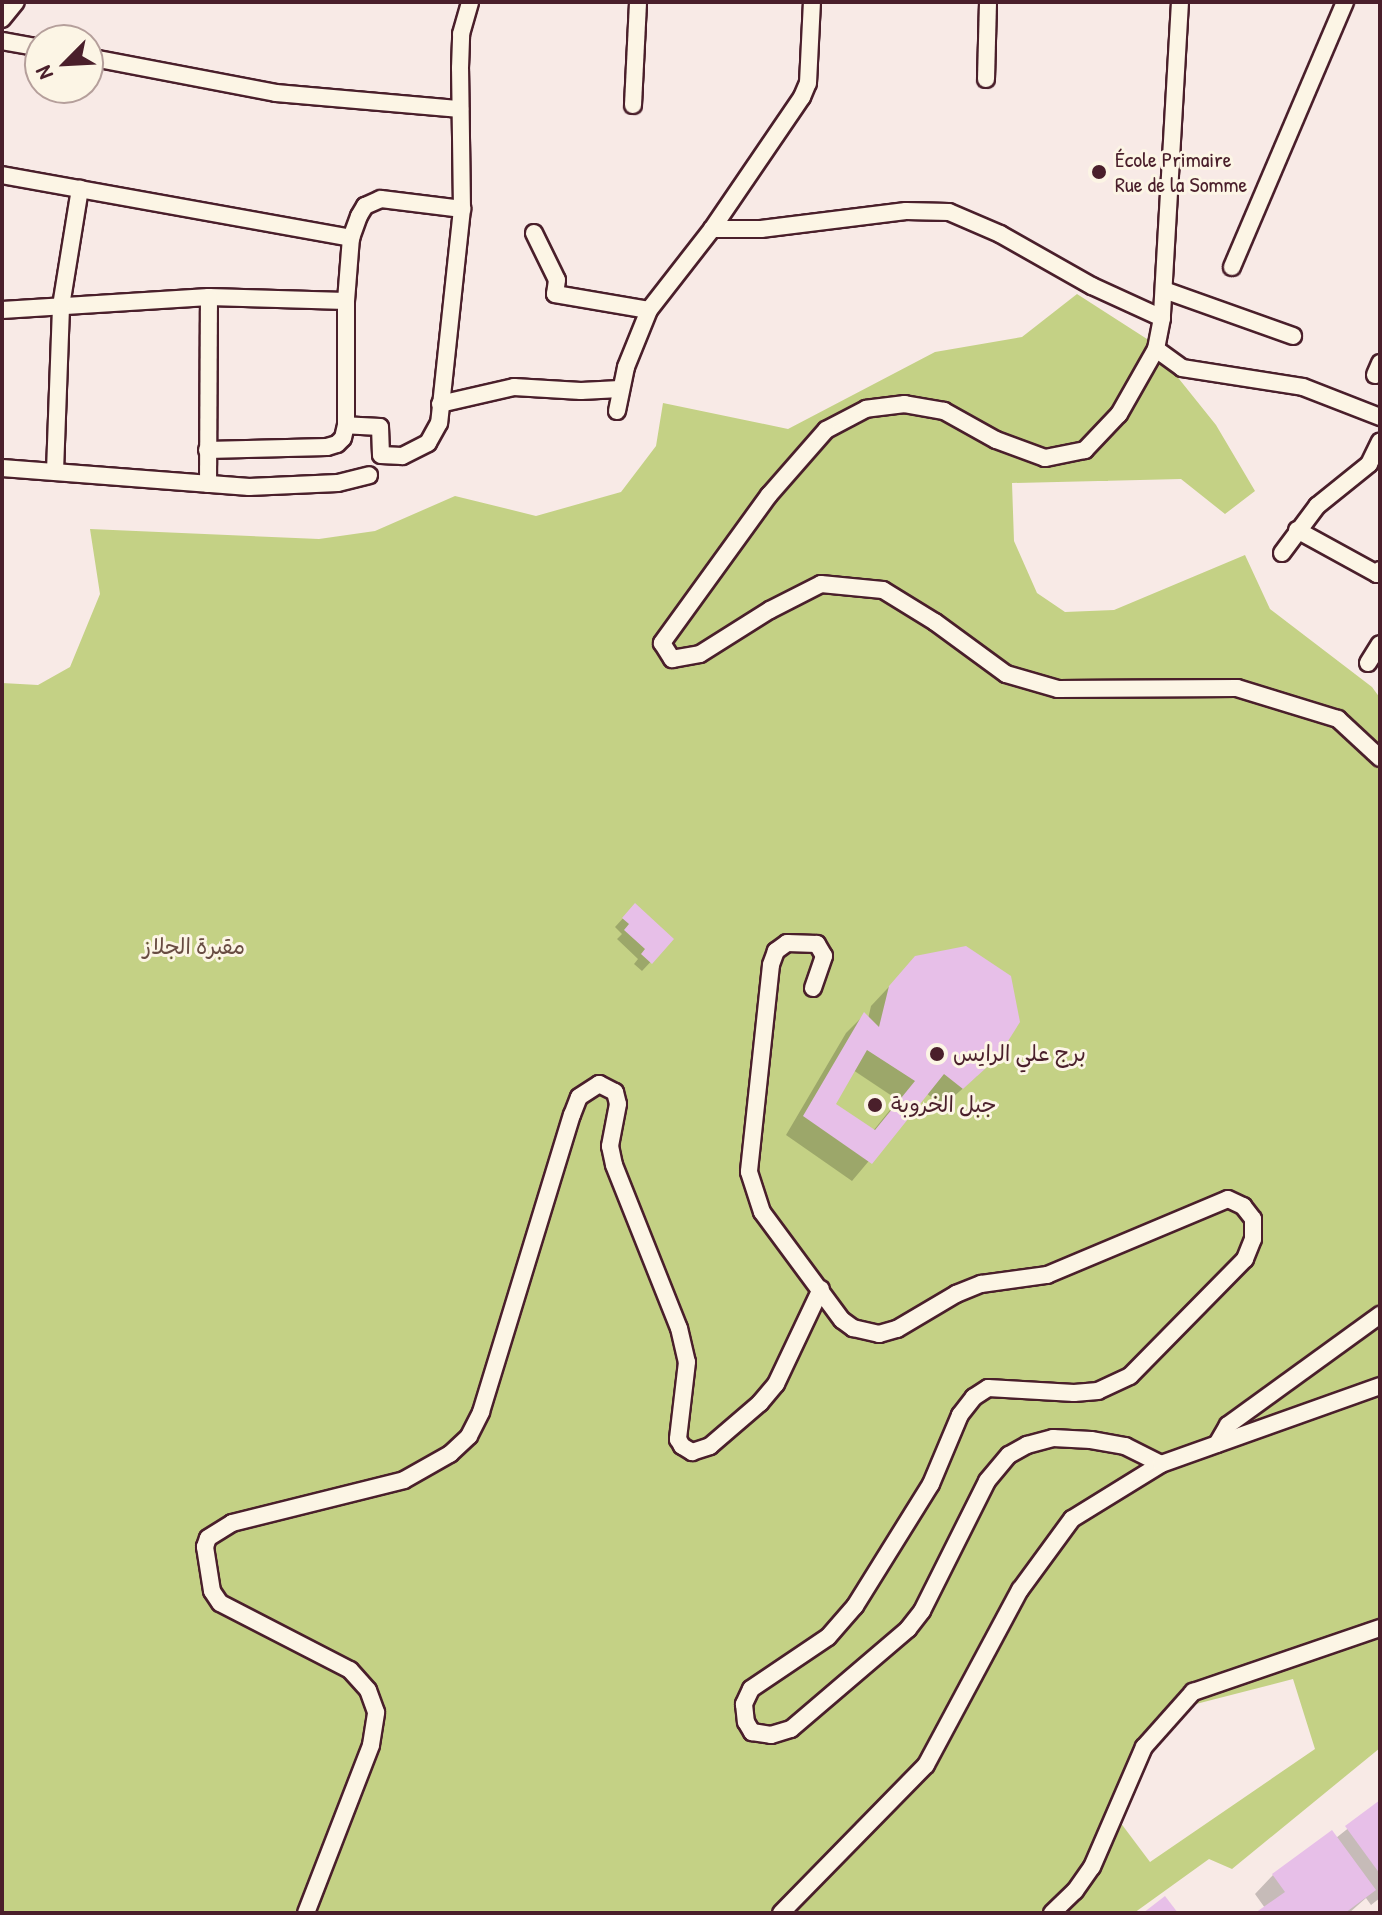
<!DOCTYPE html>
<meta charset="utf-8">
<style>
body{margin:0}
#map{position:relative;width:1382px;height:1915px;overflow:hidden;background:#f8eae6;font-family:"Patrick Hand","Playpen Sans Arabic",sans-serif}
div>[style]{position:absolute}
.green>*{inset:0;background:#c4d185}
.shadow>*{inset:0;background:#0003}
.building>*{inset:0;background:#e7bfe8}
.roads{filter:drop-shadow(2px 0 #4a1f2b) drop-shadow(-2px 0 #4a1f2b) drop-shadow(0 2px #4a1f2b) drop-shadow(0 -2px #4a1f2b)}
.street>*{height:16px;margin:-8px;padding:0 8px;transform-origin:8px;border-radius:8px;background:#fcf5e5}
.dots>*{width:22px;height:22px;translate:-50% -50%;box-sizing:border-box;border:4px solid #fcf5e5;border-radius:50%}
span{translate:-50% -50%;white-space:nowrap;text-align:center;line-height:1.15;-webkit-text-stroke:6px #fcf5e5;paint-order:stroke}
.poi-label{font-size:22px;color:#4a1f2b}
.left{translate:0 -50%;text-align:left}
.park-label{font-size:22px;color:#684c42}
.frame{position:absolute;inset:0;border:4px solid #4a1f2b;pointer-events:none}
.north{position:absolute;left:24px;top:24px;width:80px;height:80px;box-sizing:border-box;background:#fcf5e5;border:2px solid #b59f9b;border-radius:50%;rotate:246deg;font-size:22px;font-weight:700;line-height:32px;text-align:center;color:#4a1f2b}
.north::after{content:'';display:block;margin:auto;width:28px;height:36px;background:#4a1f2b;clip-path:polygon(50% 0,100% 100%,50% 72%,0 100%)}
</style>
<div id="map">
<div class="green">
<div style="clip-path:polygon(evenodd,1077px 294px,1147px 339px,1216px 425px,1255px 491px,1225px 514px,1181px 479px,1012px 483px,1014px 541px,1037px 593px,1065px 612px,1114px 610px,1245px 555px,1270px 609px,1372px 687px,1380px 698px,1380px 1748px,1232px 1869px,1209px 1859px,1134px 1913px,2px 1913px,2px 683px,38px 685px,70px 667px,100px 594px,90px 529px,319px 539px,375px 531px,455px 496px,536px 516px,621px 492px,656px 446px,663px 403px,788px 429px,935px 352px,1022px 337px,1077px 294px,1293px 1679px,1315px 1749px,1150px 1862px,1117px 1818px,1150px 1748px,1196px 1704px,1293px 1679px)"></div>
</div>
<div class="shadow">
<div style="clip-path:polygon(635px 905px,672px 939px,642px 971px,634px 964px,638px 959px,617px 939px,622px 934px,615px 927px)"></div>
<div style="clip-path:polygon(evenodd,916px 958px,977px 1076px,943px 1106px,926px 1093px,852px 1181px,786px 1135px,846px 1033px,864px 1015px,868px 1019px,871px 1006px,916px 958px,853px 1070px,898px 1100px,873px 1131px,833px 1104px,853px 1070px)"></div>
<div style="clip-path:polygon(1380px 1803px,1380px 1898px,1371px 1905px,1366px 1898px,1349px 1913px,1259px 1913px,1265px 1908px,1255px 1894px,1273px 1875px,1332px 1832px,1336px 1838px)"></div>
</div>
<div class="building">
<div style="clip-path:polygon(635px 903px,674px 939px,652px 964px,641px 954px,645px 949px,624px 930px,629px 924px,622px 918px)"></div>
<div style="clip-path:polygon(evenodd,966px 946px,1011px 976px,1020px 1022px,998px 1057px,963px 1089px,944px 1074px,872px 1164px,803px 1116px,864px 1012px,879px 1027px,889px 986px,915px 956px,966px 946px,867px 1050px,915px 1081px,875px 1130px,836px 1104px,867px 1050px)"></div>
<div style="clip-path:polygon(1380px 1800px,1380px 1874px,1345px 1826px)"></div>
<div style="clip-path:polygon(1332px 1830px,1376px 1890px,1345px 1913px,1255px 1913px,1285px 1892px,1272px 1874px)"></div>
<div style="clip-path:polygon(1165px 1896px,1178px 1913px,1143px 1913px)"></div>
</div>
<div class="roads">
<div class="street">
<div style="left:1180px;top:2px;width:317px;rotate:93.3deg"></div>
<div style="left:1162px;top:318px;width:32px;rotate:101deg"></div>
<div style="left:1156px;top:349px;width:75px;rotate:119.6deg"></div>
<div style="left:1119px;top:414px;width:50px;rotate:133.4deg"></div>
<div style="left:1085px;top:450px;width:41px;rotate:168.7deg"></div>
<div style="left:1045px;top:458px;width:52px;rotate:-159.8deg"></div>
<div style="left:996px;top:440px;width:60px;rotate:-150.9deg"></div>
<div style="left:944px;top:411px;width:40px;rotate:-170deg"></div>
<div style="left:905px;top:404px;width:39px;rotate:173deg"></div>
<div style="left:866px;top:409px;width:45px;rotate:152.3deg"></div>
<div style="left:826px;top:430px;width:86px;rotate:131.2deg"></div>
<div style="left:769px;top:495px;width:183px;rotate:125.9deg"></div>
<div style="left:662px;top:643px;width:19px;rotate:58deg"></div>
<div style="left:672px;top:659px;width:28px;rotate:-10deg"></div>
<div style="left:700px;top:654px;width:83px;rotate:-32.2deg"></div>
<div style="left:770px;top:610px;width:57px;rotate:-27deg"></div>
<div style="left:821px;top:584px;width:62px;rotate:5.5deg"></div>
<div style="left:883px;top:590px;width:61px;rotate:31.6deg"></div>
<div style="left:935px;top:622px;width:88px;rotate:36.2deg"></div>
<div style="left:1006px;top:674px;width:54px;rotate:16.1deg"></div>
<div style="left:1058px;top:689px;width:179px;rotate:-0.3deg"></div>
<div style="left:1237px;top:688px;width:106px;rotate:17.1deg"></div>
<div style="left:1338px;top:719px;width:57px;rotate:42.9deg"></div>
<div style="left:2px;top:19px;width:22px;rotate:-51deg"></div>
<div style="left:2px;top:41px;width:39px;rotate:10deg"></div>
<div style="left:88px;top:57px;width:191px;rotate:10.8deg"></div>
<div style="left:276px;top:93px;width:185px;rotate:5deg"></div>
<div style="left:986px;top:79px;width:77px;rotate:-88.5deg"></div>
<div style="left:633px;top:105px;width:103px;rotate:-87.2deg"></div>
<div style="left:2px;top:175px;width:355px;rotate:10.2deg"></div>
<div style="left:462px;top:209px;width:141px;rotate:-90.8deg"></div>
<div style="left:460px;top:68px;width:34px;rotate:-88deg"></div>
<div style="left:461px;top:34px;width:33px;rotate:-74deg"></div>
<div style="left:712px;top:229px;width:49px"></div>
<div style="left:761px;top:229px;width:146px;rotate:-7.1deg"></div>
<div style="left:906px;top:211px;width:43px;rotate:1.3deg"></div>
<div style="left:949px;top:212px;width:56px;rotate:23.3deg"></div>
<div style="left:1000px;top:234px;width:106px;rotate:29.5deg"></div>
<div style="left:1092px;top:286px;width:77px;rotate:24.6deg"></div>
<div style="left:534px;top:233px;width:52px;rotate:63.9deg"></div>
<div style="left:557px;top:280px;width:14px;rotate:98deg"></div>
<div style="left:555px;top:294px;width:95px;rotate:9.7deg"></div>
<div style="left:1232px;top:267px;width:288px;rotate:-66.9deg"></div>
<div style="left:1164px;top:290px;width:137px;rotate:19.6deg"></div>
<div style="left:2px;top:310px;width:207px;rotate:-3.6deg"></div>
<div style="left:209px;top:297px;width:137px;rotate:1.7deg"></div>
<div style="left:1156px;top:349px;width:32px;rotate:36deg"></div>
<div style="left:1182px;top:368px;width:122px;rotate:8.9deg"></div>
<div style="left:1303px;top:387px;width:83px;rotate:21.3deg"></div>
<div style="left:1375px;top:375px;width:13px;rotate:-67deg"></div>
<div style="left:440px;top:404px;width:76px;rotate:-12.9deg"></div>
<div style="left:514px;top:387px;width:67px;rotate:3.4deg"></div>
<div style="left:581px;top:391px;width:39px;rotate:-3deg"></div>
<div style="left:617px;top:411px;width:45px;rotate:-78.4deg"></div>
<div style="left:626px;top:367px;width:61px;rotate:-68deg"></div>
<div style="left:649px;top:310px;width:103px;rotate:-52.1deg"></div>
<div style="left:712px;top:229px;width:160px;rotate:-55.7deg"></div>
<div style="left:802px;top:97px;width:15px;rotate:-67deg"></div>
<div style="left:808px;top:83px;width:81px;rotate:-87.2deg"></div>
<div style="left:207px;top:450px;width:120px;rotate:-1.4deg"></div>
<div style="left:327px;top:447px;width:10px;rotate:-17deg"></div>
<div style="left:337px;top:444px;width:8px;rotate:-45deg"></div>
<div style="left:343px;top:438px;width:13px;rotate:-77deg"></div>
<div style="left:346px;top:425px;width:124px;rotate:-90deg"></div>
<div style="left:346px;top:301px;width:63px;rotate:-85.5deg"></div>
<div style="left:351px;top:238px;width:23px;rotate:-70deg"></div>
<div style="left:359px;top:216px;width:12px;rotate:-59deg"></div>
<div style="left:365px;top:206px;width:17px;rotate:-24deg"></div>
<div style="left:381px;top:199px;width:82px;rotate:7deg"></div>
<div style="left:462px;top:209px;width:215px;rotate:96.1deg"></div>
<div style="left:439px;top:423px;width:23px;rotate:119deg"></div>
<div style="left:428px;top:443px;width:29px;rotate:153deg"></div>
<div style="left:402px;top:456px;width:21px;rotate:-177deg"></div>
<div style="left:381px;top:455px;width:28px;rotate:-92deg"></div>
<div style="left:380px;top:427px;width:34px;rotate:-177deg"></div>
<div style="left:2px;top:468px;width:248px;rotate:4.4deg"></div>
<div style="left:249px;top:487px;width:89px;rotate:-2.6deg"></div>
<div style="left:338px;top:483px;width:32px;rotate:-14deg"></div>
<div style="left:55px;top:471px;width:165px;rotate:-87.9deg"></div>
<div style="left:61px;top:306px;width:119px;rotate:-80.8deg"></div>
<div style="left:208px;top:484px;width:187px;rotate:-89.7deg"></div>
<div style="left:1297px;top:530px;width:91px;rotate:28.8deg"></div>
<div style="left:1377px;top:574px;width:5px;rotate:-53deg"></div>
<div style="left:1282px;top:553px;width:59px;rotate:-53.3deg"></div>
<div style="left:1317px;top:506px;width:67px;rotate:-38.9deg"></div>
<div style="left:1369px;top:464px;width:25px;rotate:-64deg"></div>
<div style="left:1368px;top:663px;width:22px;rotate:-58deg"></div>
<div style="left:813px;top:988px;width:34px;rotate:-71deg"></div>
<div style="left:824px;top:956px;width:14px;rotate:-120deg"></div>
<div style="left:817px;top:944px;width:30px;rotate:-178deg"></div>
<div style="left:787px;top:943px;width:14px;rotate:144deg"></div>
<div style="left:776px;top:951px;width:15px;rotate:110deg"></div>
<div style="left:771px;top:965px;width:208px;rotate:96.1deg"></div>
<div style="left:749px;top:1172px;width:42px;rotate:72deg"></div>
<div style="left:762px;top:1212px;width:134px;rotate:53.5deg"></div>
<div style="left:842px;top:1320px;width:14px;rotate:36deg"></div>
<div style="left:853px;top:1328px;width:27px;rotate:13deg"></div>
<div style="left:879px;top:1334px;width:19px;rotate:-16deg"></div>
<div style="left:897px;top:1329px;width:69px;rotate:-30.7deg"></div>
<div style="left:956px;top:1294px;width:27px;rotate:-22deg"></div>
<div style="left:981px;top:1284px;width:67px;rotate:-7.8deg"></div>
<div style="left:1047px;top:1275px;width:196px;rotate:-22.8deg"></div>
<div style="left:1228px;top:1199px;width:17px;rotate:25deg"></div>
<div style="left:1243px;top:1206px;width:16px;rotate:52deg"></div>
<div style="left:1253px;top:1219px;width:20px;rotate:90deg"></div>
<div style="left:1253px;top:1239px;width:22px;rotate:112deg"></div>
<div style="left:1245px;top:1259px;width:164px;rotate:134.5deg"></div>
<div style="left:1130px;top:1376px;width:35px;rotate:155deg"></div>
<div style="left:1098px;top:1391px;width:24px;rotate:175deg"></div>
<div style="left:1074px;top:1393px;width:86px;rotate:-176.7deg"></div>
<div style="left:988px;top:1388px;width:17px;rotate:147deg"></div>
<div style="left:974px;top:1397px;width:23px;rotate:128deg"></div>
<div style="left:960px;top:1415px;width:75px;rotate:112.8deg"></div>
<div style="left:931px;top:1484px;width:144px;rotate:121.9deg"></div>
<div style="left:855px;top:1606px;width:41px;rotate:131.1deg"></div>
<div style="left:828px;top:1637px;width:93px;rotate:146deg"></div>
<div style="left:751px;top:1689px;width:17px;rotate:115deg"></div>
<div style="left:744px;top:1704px;width:18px;rotate:84deg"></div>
<div style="left:746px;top:1722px;width:12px;rotate:59deg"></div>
<div style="left:752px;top:1732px;width:19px;rotate:9deg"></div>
<div style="left:771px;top:1735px;width:21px;rotate:-17deg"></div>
<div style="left:791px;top:1729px;width:154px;rotate:-40.5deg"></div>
<div style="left:908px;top:1629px;width:23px;rotate:-52deg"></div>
<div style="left:922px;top:1611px;width:145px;rotate:-63.4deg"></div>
<div style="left:987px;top:1481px;width:34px;rotate:-50deg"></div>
<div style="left:1009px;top:1455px;width:21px;rotate:-29deg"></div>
<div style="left:1027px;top:1445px;width:27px;rotate:-15deg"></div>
<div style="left:1053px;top:1438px;width:38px;rotate:3deg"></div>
<div style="left:1091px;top:1440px;width:35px;rotate:10deg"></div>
<div style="left:1125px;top:1446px;width:40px;rotate:26.6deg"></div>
<div style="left:1217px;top:1444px;width:22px;rotate:-60deg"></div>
<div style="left:1228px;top:1425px;width:188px;rotate:-35.9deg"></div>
<div style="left:306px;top:1913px;width:180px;rotate:-68.8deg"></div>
<div style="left:371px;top:1745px;width:33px;rotate:-81deg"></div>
<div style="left:376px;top:1712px;width:23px;rotate:-110deg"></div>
<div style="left:368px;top:1690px;width:27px;rotate:-132deg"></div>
<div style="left:350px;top:1670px;width:146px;rotate:-152.7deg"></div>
<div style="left:220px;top:1603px;width:14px;rotate:-124deg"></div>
<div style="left:212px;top:1591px;width:45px;rotate:-99deg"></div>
<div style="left:205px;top:1547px;width:9px;rotate:-72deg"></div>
<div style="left:208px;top:1538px;width:28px;rotate:-32deg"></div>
<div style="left:232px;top:1523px;width:177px;rotate:-14deg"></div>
<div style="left:404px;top:1480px;width:53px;rotate:-29.5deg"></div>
<div style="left:450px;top:1454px;width:26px;rotate:-43deg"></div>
<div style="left:469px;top:1436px;width:27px;rotate:-63deg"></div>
<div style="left:481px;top:1412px;width:311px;rotate:-73deg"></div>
<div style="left:572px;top:1115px;width:19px;rotate:-69deg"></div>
<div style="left:579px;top:1097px;width:24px;rotate:-33deg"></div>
<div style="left:599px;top:1084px;width:18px;rotate:27deg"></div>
<div style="left:615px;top:1092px;width:12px;rotate:76deg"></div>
<div style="left:618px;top:1104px;width:43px;rotate:100.8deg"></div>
<div style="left:610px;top:1146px;width:19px;rotate:78deg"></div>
<div style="left:614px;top:1165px;width:175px;rotate:68.3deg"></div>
<div style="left:679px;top:1328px;width:35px;rotate:77deg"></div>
<div style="left:687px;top:1362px;width:78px;rotate:96.7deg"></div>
<div style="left:678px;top:1439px;width:8px;rotate:60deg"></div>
<div style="left:682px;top:1446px;width:12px;rotate:31deg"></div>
<div style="left:692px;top:1452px;width:19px;rotate:-18deg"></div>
<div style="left:710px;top:1446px;width:66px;rotate:-40.7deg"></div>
<div style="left:760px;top:1403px;width:25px;rotate:-50deg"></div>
<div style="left:776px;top:1384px;width:105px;rotate:-64.7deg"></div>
<div style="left:781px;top:1913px;width:207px;rotate:-45.6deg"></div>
<div style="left:926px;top:1765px;width:199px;rotate:-61.8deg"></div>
<div style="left:1020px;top:1590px;width:88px;rotate:-53.8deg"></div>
<div style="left:1072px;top:1519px;width:105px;rotate:-31.7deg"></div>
<div style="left:1161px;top:1464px;width:232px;rotate:-19.6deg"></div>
<div style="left:1052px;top:1913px;width:32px;rotate:-44deg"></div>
<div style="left:1075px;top:1891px;width:29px;rotate:-55deg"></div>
<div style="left:1092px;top:1867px;width:131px;rotate:-66.6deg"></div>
<div style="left:1144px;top:1747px;width:74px;rotate:-48.3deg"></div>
<div style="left:1193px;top:1692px;width:198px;rotate:-18.9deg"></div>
</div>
</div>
<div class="dots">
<div style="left:1099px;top:172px;background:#4a1f2b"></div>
<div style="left:937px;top:1054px;background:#4a1f2b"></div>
<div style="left:875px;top:1105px;background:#4a1f2b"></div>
</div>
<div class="poi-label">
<span class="left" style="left:1115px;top:172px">École Primaire<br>Rue de la Somme</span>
<span class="left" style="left:953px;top:1054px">برج علي الرايس</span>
<span class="left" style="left:891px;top:1105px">جبل الخروبة</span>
</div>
<div class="park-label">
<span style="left:194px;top:947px">مقبرة الجلاز</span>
</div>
<div class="frame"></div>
<div class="north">N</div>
</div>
